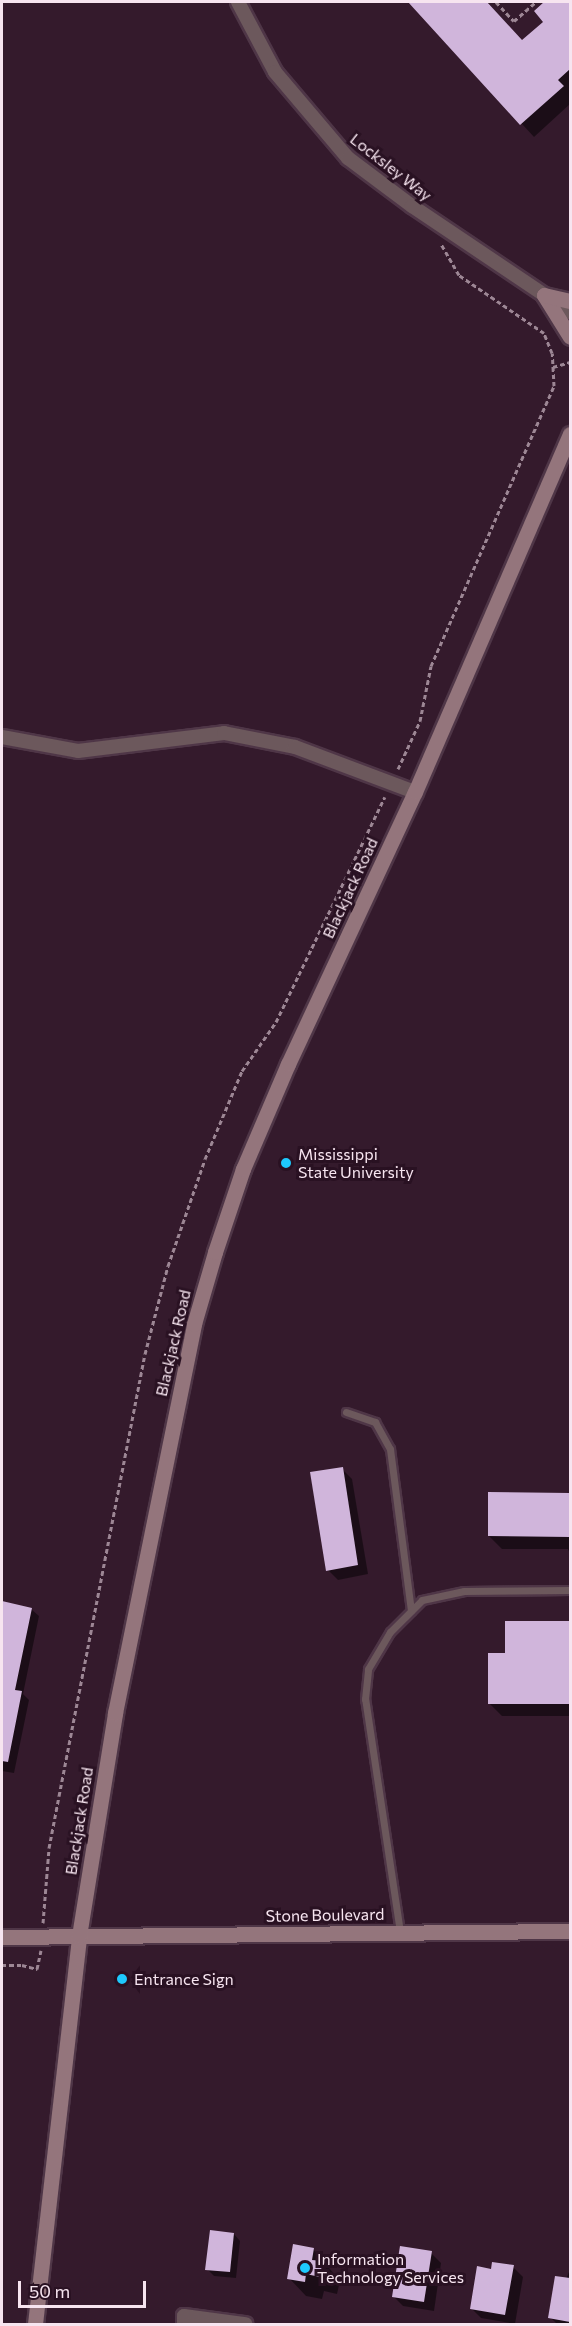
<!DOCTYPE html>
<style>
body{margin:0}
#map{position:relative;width:572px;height:2326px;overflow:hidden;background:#341a2c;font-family:Commissioner,sans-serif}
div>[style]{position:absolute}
.shadow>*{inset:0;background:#0007}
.building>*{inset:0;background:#d0b5db}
.path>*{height:3px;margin-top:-1.5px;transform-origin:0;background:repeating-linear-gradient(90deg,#9d8795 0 4.5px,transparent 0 7.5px)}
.roads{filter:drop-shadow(2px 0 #4f3647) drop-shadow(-2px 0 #4f3647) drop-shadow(0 2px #4f3647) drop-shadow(0 -2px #4f3647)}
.lane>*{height:7px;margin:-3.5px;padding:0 3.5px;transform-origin:3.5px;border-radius:3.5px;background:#6c585c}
.street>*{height:14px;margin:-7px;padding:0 7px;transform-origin:7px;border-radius:7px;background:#6c585c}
.secondary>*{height:15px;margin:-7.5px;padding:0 7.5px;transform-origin:7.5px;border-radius:7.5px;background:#94757c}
.dots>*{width:16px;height:16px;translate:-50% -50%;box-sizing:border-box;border:3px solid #291122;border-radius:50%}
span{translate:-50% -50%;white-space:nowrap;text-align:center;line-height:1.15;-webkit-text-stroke:6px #291122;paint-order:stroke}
.street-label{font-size:16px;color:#f7e5f0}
.poi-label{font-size:16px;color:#f7e5f0}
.left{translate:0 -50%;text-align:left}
.frame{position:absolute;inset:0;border:3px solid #f7e5f0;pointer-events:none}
.scale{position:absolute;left:18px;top:2281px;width:128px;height:27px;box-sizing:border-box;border:3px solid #f7e5f0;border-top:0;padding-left:8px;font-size:18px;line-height:21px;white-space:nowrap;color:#f7e5f0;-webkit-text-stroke:4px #291122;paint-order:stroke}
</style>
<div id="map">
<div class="shadow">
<div style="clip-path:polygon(410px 2px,487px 2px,523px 42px,545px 22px,536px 11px,547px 2px,570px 2px,570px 104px,534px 137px)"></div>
<div style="clip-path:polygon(342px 1469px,352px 1479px,368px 1574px,338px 1580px,328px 1570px)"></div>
<div style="clip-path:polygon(489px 1494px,570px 1494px,570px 1554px,568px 1549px,502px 1549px,489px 1536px)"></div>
<div style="clip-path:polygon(2px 1603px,31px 1609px,39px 1616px,23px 1694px,29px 1700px,14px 1773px,2px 1771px)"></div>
<div style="clip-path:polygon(507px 1622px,570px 1623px,570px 1716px,502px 1716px,489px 1703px,507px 1654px)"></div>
<div style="clip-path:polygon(234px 2234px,240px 2241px,236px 2278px,214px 2276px,207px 2269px)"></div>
<div style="clip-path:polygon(313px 2249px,340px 2281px,337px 2294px,324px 2291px,322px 2299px,306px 2296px,289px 2278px)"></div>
<div style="clip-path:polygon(431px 2253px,441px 2263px,434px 2311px,403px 2306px,393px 2296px)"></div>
<div style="clip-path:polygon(513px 2267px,523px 2277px,515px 2324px,481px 2318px,471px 2308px,492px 2270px)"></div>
<div style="clip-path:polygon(569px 2272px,570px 2324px,557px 2324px,550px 2317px)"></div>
</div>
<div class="building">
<div style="clip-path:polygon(408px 2px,487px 2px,522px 40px,543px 22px,534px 11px,544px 2px,570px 2px,570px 69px,558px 80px,564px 86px,520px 125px)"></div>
<div style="clip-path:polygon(343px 1467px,358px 1565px,326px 1571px,310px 1472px)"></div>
<div style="clip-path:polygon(488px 1492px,570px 1493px,570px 1537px,488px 1536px)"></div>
<div style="clip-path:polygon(2px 1601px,32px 1608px,15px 1690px,22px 1691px,8px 1762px,2px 1761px)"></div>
<div style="clip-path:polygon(505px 1621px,570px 1621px,570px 1704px,488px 1704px,488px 1653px,505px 1653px)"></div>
<div style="clip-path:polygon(210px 2230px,234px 2233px,230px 2272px,205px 2270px)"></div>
<div style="clip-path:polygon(293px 2244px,314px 2248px,312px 2260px,323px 2261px,320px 2277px,306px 2274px,305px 2282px,287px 2279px)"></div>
<div style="clip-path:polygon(400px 2246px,432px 2251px,424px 2302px,392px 2297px)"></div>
<div style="clip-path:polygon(492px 2262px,514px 2265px,505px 2315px,470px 2309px,477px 2266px,491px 2269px)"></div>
<div style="clip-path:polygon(555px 2276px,570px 2278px,570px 2322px,548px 2318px)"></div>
</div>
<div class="path">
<div style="left:496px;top:2px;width:26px;rotate:47deg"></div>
<div style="left:514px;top:21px;width:29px;rotate:-41deg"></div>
<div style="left:553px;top:367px;width:18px;rotate:-16deg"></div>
<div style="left:398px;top:769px;width:53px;rotate:-65.4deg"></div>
<div style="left:420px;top:721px;width:56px;rotate:-78.7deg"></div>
<div style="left:431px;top:666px;width:306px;rotate:-66.3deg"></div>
<div style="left:554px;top:386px;width:33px;rotate:-93deg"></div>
<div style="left:552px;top:353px;width:22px;rotate:-112deg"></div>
<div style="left:544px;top:333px;width:103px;rotate:-145.7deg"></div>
<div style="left:459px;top:275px;width:36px;rotate:-120deg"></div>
<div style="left:43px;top:1923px;width:75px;rotate:-85.4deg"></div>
<div style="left:49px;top:1848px;width:53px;rotate:-79.1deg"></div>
<div style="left:59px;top:1796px;width:450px;rotate:-79deg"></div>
<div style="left:145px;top:1354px;width:91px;rotate:-75.4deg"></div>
<div style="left:168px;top:1266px;width:113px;rotate:-70.9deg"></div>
<div style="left:205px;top:1159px;width:95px;rotate:-67.2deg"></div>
<div style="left:242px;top:1071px;width:60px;rotate:-55.2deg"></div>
<div style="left:276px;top:1022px;width:250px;rotate:-64.2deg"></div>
<div style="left:2px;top:1965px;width:20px"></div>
<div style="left:22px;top:1965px;width:16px;rotate:15deg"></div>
<div style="left:37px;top:1969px;width:19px;rotate:-78deg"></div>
</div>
<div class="roads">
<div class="lane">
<div style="left:346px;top:1412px;width:31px;rotate:19deg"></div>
<div style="left:375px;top:1422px;width:31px;rotate:61deg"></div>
<div style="left:390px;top:1449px;width:163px;rotate:82.6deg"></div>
<div style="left:400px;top:1932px;width:236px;rotate:-98.5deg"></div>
<div style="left:365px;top:1699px;width:30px;rotate:-84deg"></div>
<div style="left:368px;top:1669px;width:43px;rotate:-59.3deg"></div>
<div style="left:390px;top:1632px;width:45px;rotate:-45deg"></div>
<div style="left:422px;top:1600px;width:43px;rotate:-12.1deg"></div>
<div style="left:464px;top:1591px;width:106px;rotate:-0.5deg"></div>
</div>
<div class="street">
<div style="left:238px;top:2px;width:79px;rotate:62.1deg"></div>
<div style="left:275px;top:72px;width:113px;rotate:49.7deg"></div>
<div style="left:348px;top:158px;width:80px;rotate:36.9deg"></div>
<div style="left:412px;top:206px;width:190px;rotate:33.9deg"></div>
<div style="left:2px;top:737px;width:77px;rotate:10.4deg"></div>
<div style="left:78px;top:751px;width:147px;rotate:-7deg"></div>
<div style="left:224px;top:733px;width:72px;rotate:11.2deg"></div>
<div style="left:295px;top:747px;width:128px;rotate:20.6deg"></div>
<div style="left:184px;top:2324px;width:8px;rotate:-90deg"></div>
<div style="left:184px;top:2316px;width:62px;rotate:7.5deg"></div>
</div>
<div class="secondary">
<div style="left:544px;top:295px;width:49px;rotate:58.2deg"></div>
<div style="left:544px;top:295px;width:27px;rotate:13deg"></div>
<div style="left:2px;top:1937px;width:568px;rotate:-0.61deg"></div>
<div style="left:35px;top:2324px;width:390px;rotate:-83.5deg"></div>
<div style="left:79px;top:1936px;width:226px;rotate:-80.8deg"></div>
<div style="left:115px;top:1713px;width:397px;rotate:-78.5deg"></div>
<div style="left:194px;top:1324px;width:75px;rotate:-73.7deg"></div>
<div style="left:215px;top:1252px;width:88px;rotate:-71.4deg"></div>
<div style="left:243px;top:1169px;width:114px;rotate:-66.8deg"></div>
<div style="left:288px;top:1064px;width:300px;rotate:-65deg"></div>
<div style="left:415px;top:792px;width:390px;rotate:-66.6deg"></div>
</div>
</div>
<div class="dots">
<div style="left:286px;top:1163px;background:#1ec9fd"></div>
<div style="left:122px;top:1979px;background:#1ec9fd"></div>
<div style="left:305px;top:2268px;background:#1ec9fd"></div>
</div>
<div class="street-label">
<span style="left:391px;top:167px;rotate:38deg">Locksley Way</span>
<span style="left:350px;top:888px;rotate:-65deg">Blackjack Road</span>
<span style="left:173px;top:1343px;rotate:-77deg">Blackjack Road</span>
<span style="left:79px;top:1821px;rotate:-81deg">Blackjack Road</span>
<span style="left:325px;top:1915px;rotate:-1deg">Stone Boulevard</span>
</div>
<div class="poi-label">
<span class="left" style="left:298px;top:1163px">Mississippi<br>State University</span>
<span class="left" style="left:134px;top:1979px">Entrance Sign</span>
<span class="left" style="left:317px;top:2268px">Information<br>Technology Services</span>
</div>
<div class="frame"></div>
<div class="scale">50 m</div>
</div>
